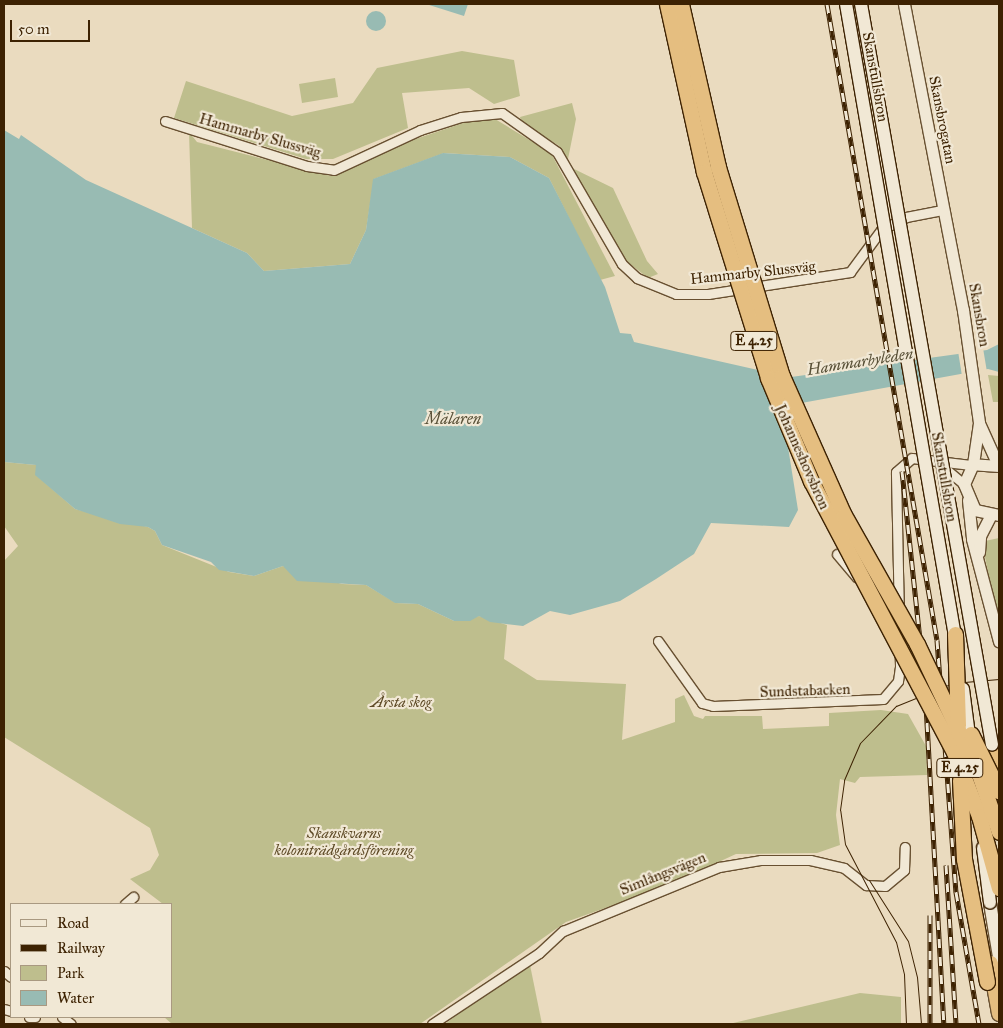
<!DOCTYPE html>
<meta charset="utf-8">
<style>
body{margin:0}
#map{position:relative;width:1003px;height:1028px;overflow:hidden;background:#eadbbf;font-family:"IM FELL Great Primer",serif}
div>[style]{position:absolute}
.green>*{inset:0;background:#bebe8d}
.water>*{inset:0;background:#98bbb3}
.round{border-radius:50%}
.pier>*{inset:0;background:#eadbbf}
.roads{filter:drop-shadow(1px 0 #685031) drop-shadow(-1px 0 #685031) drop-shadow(0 1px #685031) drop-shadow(0 -1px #685031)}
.minor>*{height:9px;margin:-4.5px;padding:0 4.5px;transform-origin:4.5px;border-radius:4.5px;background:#f1e8d5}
.tertiary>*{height:11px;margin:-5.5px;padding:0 5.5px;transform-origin:5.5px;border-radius:5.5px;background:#f1e8d5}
.secondary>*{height:12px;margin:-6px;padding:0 6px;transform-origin:6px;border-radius:6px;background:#f1e8d5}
.trunk>*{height:15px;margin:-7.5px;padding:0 7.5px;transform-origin:7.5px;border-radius:7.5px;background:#e5be80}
.tram>*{height:1px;margin:-0.5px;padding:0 0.5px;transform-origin:0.5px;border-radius:0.5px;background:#3d2202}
.rail>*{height:5px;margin-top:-2.5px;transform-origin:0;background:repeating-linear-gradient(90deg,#f1e8d5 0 9px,#3d2202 0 18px);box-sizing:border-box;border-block:1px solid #3d2202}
.bridges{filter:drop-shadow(1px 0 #3d2202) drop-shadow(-1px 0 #3d2202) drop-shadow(0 1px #3d2202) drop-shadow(0 -1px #3d2202)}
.secondary-bridge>*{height:12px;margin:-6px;padding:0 6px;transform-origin:6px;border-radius:6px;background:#f1e8d5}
.trunk-bridge>*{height:15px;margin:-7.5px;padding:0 7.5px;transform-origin:7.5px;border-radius:7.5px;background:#e5be80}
span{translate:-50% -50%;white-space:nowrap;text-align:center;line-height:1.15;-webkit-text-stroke:4.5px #f1e8d5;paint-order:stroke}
.shield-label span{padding:1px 4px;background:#f1e8d5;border:1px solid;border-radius:4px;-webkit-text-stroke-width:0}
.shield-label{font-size:14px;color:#3d2202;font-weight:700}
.street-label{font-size:15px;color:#3d2202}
.park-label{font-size:15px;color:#5d4925;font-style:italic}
.water-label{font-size:16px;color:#585037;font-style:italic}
.frame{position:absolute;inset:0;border:5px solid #3d2202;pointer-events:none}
.legend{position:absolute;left:10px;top:903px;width:162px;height:115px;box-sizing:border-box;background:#f1e8d5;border:1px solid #a99981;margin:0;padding:6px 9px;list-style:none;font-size:15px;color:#3d2202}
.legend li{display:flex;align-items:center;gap:10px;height:25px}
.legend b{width:25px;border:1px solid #a99981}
.scale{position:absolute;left:10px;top:20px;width:80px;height:22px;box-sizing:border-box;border:2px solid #3d2202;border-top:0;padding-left:6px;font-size:15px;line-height:18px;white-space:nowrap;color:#3d2202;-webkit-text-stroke:4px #f1e8d5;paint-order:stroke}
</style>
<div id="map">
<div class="green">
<div style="clip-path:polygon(462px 51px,514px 60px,520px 96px,494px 104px,469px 88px,402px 93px,408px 128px,333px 159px,306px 159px,174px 118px,186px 81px,292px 116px,353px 103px,377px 68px)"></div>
<div style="clip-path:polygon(335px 78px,338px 97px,302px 103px,299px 84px)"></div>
<div style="clip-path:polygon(572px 103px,576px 119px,568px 159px,558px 145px,522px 124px,520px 117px)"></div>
<div style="clip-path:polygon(475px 119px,495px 119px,551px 153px,615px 276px,600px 280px,549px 178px,510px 157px,444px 153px,374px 179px,366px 230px,350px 264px,264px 271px,247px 253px,192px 228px,189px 132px,197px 142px,331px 176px,374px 153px)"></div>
<div style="clip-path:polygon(572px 168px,613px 188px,647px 261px,658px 274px,648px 278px,625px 260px)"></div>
<div style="clip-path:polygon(988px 375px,999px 376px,999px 402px,993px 402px)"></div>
<div style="clip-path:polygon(4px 462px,36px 465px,36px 475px,75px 509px,148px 527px,155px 531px,162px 545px,229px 572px,254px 576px,283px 566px,342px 584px,366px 585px,396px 603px,418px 604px,454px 621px,479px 616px,507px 625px,504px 659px,537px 680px,626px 684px,622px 740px,675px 722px,675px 699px,684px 695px,694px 716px,703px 719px,705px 716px,762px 716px,763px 729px,829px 726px,829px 713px,881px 710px,908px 714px,926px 746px,927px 775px,860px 777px,855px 783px,840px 779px,836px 815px,840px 845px,817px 853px,736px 854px,664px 887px,566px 922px,420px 1024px,172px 1024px,164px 1017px,171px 1017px,171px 904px,163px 904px,130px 879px,150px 870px,159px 855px,150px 828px,4px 737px,4px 561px,18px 546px,4px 526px)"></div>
<div style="clip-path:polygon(999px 538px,999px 627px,983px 547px,985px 541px)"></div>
<div style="clip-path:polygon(530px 965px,542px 1024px,445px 1024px,479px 998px)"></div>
<div style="clip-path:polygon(860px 993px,901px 997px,901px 1024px,729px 1024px)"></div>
</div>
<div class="water">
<div style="clip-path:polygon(426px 4px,468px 4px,464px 16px)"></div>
<div class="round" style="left:366px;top:11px;width:20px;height:20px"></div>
<div style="clip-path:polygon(4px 130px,19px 139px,21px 135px,86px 180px,247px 253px,264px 271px,350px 264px,366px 230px,373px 179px,443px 153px,510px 157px,549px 178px,605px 287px,620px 333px,631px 334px,634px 342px,758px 370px,762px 381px,987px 350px,999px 344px,999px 372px,988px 369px,774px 408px,788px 447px,798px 510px,789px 527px,711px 523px,694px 554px,656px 579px,620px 601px,570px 615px,550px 611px,523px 626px,490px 622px,479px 616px,470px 621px,454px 621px,418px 604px,395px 603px,366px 585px,297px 581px,283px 566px,254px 576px,219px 570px,211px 562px,162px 545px,155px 531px,148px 527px,120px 524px,75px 509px,35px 475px,36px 465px,4px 462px)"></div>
</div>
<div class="pier">
<div style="clip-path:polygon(983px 348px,987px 372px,962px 376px,958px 351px)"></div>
</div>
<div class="roads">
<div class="minor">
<div style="left:165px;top:121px;width:149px;rotate:17.6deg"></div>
<div style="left:307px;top:166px;width:27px;rotate:8deg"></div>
<div style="left:334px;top:170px;width:95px;rotate:-24.9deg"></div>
<div style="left:420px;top:130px;width:43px;rotate:-17.6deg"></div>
<div style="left:461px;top:117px;width:41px;rotate:-5.6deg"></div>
<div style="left:502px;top:113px;width:67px;rotate:35.3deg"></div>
<div style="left:557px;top:152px;width:129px;rotate:59.9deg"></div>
<div style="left:622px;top:264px;width:21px;rotate:43deg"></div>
<div style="left:637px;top:278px;width:42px;rotate:22.3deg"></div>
<div style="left:676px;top:294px;width:32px"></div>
<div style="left:708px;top:294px;width:144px;rotate:-8.8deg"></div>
<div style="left:850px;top:272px;width:52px;rotate:-53.6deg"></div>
<div style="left:881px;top:230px;width:28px;rotate:-27deg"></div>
<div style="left:906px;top:217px;width:38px;rotate:-11deg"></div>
<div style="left:941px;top:465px;width:30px;rotate:40deg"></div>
<div style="left:837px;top:554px;width:30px;rotate:50deg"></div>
<div style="left:658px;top:641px;width:76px;rotate:54.6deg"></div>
<div style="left:702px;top:703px;width:11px;rotate:15deg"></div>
<div style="left:713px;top:706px;width:170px;rotate:-2.4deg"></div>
<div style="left:883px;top:699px;width:23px;rotate:-50deg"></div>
<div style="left:898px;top:681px;width:15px;rotate:-82deg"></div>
<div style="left:900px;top:666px;width:194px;rotate:-91.2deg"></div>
<div style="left:896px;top:472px;width:21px;rotate:-41deg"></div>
<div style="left:912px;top:458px;width:59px;rotate:6.8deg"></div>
<div style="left:125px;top:904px;width:11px;rotate:-41deg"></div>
<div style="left:4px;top:971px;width:9px;rotate:41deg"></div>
<div style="left:4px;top:1009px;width:7px;rotate:16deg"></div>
<div style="left:29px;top:1017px;width:6px"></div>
<div style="left:62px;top:1017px;width:11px;rotate:38deg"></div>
<div style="left:432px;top:1024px;width:128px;rotate:-33.6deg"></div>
<div style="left:539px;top:953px;width:33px;rotate:-43deg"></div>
<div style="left:563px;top:931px;width:169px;rotate:-22.3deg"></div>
<div style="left:719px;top:867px;width:43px;rotate:-9.5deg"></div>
<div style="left:761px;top:860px;width:49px"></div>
<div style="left:810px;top:860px;width:35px;rotate:13deg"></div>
<div style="left:844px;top:868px;width:28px;rotate:38deg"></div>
<div style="left:866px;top:885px;width:19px;rotate:3deg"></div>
<div style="left:885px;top:886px;width:25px;rotate:-40deg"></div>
<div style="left:904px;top:870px;width:23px;rotate:-88deg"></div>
</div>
<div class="tertiary">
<div style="left:904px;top:4px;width:312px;rotate:79.1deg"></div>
<div style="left:963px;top:310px;width:114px;rotate:81.9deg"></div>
<div style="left:979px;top:423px;width:46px;rotate:65.7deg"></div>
<div style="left:973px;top:464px;width:41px;rotate:-81.7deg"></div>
<div style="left:999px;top:466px;width:26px;rotate:-176deg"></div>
<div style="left:973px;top:464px;width:22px;rotate:114deg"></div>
<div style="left:964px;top:484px;width:28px;rotate:67deg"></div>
<div style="left:975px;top:510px;width:25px;rotate:12deg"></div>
<div style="left:968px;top:500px;width:39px;rotate:84deg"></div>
<div style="left:972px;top:539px;width:106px;rotate:75.2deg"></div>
<div style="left:979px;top:552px;width:16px;rotate:-86deg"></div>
<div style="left:980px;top:536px;width:22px;rotate:-63deg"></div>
</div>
<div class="secondary">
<div style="left:990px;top:903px;width:55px;rotate:80.5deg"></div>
</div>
<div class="trunk">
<div style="left:992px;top:745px;width:18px;rotate:68deg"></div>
<div style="left:990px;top:963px;width:51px;rotate:79.8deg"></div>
</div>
</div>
<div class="tram">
<div style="left:869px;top:880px;width:72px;rotate:57.4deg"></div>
<div style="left:908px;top:941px;width:37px;rotate:76deg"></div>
<div style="left:917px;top:977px;width:47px;rotate:85.1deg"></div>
<div style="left:906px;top:1024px;width:50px;rotate:-92.3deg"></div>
<div style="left:904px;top:974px;width:33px;rotate:-104deg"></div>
<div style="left:896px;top:942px;width:110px;rotate:-117.5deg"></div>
<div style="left:845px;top:844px;width:34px;rotate:-98deg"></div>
<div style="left:840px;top:810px;width:30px;rotate:-82deg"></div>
<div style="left:844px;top:780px;width:40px;rotate:-66.6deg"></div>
<div style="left:860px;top:743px;width:52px;rotate:-45.8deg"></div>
<div style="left:896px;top:706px;width:61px;rotate:-22deg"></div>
<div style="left:953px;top:683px;width:46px;rotate:-5deg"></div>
</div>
<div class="rail">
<div style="left:827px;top:4px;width:645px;rotate:80.19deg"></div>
<div style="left:937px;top:640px;width:253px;rotate:85.7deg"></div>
<div style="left:956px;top:892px;width:134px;rotate:80.1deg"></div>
<div style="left:902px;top:471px;width:217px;rotate:83.9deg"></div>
<div style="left:925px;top:687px;width:338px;rotate:86.8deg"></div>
<div style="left:946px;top:865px;width:159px;rotate:86.4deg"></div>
<div style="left:930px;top:915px;width:109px;rotate:90deg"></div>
</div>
<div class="bridges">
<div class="secondary-bridge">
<div style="left:846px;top:4px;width:647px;rotate:80.22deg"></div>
<div style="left:861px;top:4px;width:752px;rotate:79.97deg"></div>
<div style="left:963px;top:689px;width:54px;rotate:82.6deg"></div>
<div style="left:983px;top:848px;width:55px;rotate:82.7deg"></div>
</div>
<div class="trunk-bridge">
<div style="left:667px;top:4px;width:172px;rotate:77.6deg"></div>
<div style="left:704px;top:172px;width:216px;rotate:72.7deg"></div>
<div style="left:768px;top:378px;width:112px;rotate:67.3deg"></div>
<div style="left:811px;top:481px;width:306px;rotate:62.2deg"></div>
<div style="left:954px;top:752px;width:69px;rotate:68.7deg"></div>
<div style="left:979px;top:816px;width:75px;rotate:74.5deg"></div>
<div style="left:681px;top:4px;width:167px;rotate:77.2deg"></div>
<div style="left:718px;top:167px;width:219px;rotate:73deg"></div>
<div style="left:782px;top:376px;width:152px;rotate:66deg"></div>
<div style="left:844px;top:515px;width:148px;rotate:60.5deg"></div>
<div style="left:917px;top:644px;width:144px;rotate:64.5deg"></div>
<div style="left:979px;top:774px;width:61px;rotate:71deg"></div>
<div style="left:955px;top:634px;width:91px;rotate:88.1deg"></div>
<div style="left:971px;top:734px;width:64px;rotate:63.8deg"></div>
<div style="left:960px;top:780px;width:79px;rotate:87.1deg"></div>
<div style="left:964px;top:859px;width:125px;rotate:79.4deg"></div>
</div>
</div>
<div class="shield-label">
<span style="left:754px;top:341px">E 4.25</span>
<span style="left:960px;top:768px">E 4.25</span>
</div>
<div class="street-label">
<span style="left:875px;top:77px;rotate:80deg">Skanstullsbron</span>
<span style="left:942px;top:120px;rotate:79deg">Skansbrogatan</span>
<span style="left:260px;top:136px;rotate:16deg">Hammarby Slussväg</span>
<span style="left:753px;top:273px;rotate:-6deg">Hammarby Slussväg</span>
<span style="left:979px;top:315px;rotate:80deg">Skansbron</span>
<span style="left:802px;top:457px;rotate:66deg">Johanneshovsbron</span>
<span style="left:944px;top:477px;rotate:80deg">Skanstullsbron</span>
<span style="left:805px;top:691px;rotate:-2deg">Sundstabacken</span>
<span style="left:663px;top:874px;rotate:-22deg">Simlångsvägen</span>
</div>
<div class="park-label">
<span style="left:401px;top:703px">Årsta skog</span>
<span style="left:344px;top:842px">Skanskvarns<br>koloniträdgårdsförening</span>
</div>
<div class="water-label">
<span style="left:860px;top:362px;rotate:-9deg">Hammarbyleden</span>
<span style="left:453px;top:419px">Mälaren</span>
</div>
<div class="frame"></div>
<ul class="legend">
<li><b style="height:6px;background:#f1e8d5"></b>Road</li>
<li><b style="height:6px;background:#3d2202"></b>Railway</li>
<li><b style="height:14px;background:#bebe8d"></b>Park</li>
<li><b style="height:14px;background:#98bbb3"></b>Water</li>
</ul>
<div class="scale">50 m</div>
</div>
